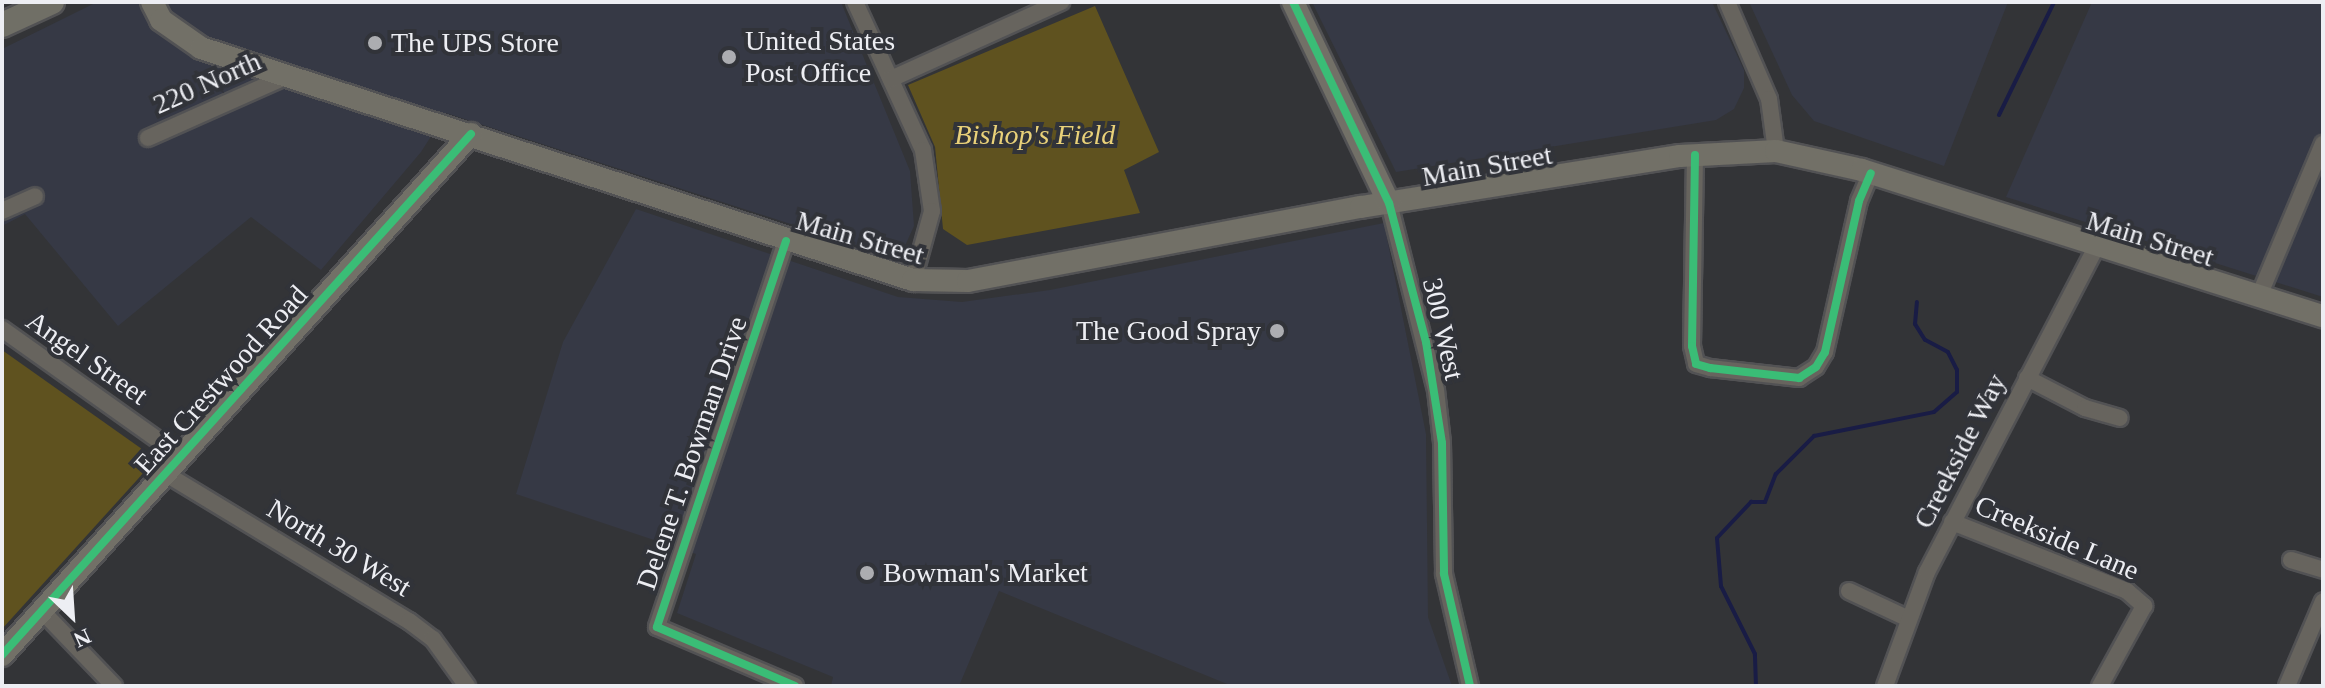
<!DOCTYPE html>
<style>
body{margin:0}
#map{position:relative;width:2325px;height:688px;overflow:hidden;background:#333437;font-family:Georgia,serif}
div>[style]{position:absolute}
.built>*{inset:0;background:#363945}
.green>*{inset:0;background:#5f521f}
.stream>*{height:4px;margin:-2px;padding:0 2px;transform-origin:2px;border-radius:2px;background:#191c45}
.roads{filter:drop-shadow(2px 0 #525254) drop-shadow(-2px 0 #525254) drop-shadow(0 2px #525254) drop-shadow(0 -2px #525254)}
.street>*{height:16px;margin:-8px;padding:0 8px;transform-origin:8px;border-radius:8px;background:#67645e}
.secondary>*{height:22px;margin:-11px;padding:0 11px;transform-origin:11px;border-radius:11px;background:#727067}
.primary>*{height:24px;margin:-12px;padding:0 12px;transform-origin:12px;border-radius:12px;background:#706f66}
.cycleway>*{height:8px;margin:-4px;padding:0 4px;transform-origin:4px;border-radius:4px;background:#3abd76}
.dots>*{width:22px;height:22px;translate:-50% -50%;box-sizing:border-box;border:4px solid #313339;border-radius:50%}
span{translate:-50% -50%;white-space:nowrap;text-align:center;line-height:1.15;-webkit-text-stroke:8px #313339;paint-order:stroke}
.poi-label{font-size:28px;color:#edeef3}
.left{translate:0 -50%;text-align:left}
.right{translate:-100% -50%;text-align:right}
.street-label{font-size:28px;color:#edeef3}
.park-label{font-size:28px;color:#e9d179;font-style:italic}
.frame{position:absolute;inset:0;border:4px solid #edeef3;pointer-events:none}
.north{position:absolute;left:32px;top:576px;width:80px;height:80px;-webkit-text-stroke:6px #313339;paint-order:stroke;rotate:155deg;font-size:22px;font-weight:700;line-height:32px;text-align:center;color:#edeef3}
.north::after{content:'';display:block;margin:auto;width:28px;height:36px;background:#edeef3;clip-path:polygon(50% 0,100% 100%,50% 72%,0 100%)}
</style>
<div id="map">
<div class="built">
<div style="clip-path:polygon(97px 2px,841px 2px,910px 171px,914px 226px,899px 259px,446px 113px,421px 152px,321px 270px,251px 217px,118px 326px,25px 214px,2px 226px,2px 49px)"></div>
<div style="clip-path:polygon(1312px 2px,1712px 2px,1744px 70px,1744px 88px,1734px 109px,1716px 120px,1396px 172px)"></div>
<div style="clip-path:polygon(1749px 2px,2008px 2px,1944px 166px,1814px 121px,1792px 95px)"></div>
<div style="clip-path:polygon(2092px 2px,2323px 2px,2323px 297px,2006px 197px)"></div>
<div style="clip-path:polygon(636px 209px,898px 297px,962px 302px,1050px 290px,1384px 223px,1426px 434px,1428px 617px,1452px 686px,1232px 686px,999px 591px,959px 686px,831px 686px,833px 677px,677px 613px,696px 554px,516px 494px,563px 342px)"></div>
</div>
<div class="green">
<div style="clip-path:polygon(1095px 6px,1159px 152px,1124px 170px,1140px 213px,967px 245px,943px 229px,935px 147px,908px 85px)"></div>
<div style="clip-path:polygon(2px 350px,156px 459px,2px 629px)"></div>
</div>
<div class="stream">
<div style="left:1999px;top:115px;width:126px;rotate:-64deg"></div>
<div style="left:1756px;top:686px;width:32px;rotate:-92deg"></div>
<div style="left:1755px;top:654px;width:76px;rotate:-116.6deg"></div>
<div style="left:1721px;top:586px;width:48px;rotate:-94.8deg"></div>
<div style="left:1717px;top:538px;width:50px;rotate:-46.6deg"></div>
<div style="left:1751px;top:502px;width:14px"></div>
<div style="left:1765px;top:502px;width:30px;rotate:-69deg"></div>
<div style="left:1776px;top:474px;width:54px;rotate:-45deg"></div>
<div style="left:1814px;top:436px;width:122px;rotate:-11.3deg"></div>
<div style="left:1934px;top:412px;width:30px;rotate:-41deg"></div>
<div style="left:1957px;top:392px;width:22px;rotate:-90deg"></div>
<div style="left:1957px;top:370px;width:20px;rotate:-117deg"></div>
<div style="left:1948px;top:352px;width:26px;rotate:-152deg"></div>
<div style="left:1925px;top:340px;width:19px;rotate:-122deg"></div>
<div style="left:1915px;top:324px;width:22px;rotate:-85deg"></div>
</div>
<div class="roads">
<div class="street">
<div style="left:855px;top:2px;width:163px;rotate:65.3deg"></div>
<div style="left:923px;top:150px;width:62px;rotate:81.6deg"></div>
<div style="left:932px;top:211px;width:72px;rotate:105.4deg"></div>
<div style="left:1727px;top:2px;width:106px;rotate:66.6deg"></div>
<div style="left:1769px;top:99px;width:52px;rotate:82.3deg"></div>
<div style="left:891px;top:79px;width:187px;rotate:-24.4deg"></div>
<div style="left:148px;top:138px;width:152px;rotate:-24deg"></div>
<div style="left:1695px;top:155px;width:191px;rotate:90.9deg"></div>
<div style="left:1692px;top:346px;width:18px;rotate:77deg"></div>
<div style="left:1696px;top:364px;width:15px;rotate:16deg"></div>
<div style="left:1710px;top:368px;width:90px;rotate:6.4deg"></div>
<div style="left:1799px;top:378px;width:20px;rotate:-33deg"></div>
<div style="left:1816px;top:367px;width:17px;rotate:-59deg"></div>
<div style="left:1825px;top:352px;width:155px;rotate:-77.3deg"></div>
<div style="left:1859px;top:201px;width:30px;rotate:-67deg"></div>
<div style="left:1389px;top:203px;width:193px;rotate:75.9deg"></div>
<div style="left:1436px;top:390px;width:53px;rotate:83.5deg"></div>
<div style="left:1442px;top:443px;width:131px;rotate:89.1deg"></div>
<div style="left:1444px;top:574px;width:115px;rotate:76.9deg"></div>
<div style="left:2px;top:211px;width:36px;rotate:-24deg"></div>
<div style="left:786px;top:241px;width:407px;rotate:108.5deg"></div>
<div style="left:657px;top:627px;width:150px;rotate:23.1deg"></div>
<div style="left:2259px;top:296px;width:165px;rotate:-67.2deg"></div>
<div style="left:2px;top:329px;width:221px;rotate:35.4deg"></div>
<div style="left:2027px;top:378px;width:65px;rotate:27.3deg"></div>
<div style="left:2085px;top:408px;width:36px;rotate:16deg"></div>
<div style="left:166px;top:474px;width:284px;rotate:31.2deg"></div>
<div style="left:409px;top:621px;width:30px;rotate:37deg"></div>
<div style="left:433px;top:639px;width:58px;rotate:54.1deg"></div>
<div style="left:1952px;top:522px;width:188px;rotate:21.5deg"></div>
<div style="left:2127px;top:591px;width:23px;rotate:41deg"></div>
<div style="left:2144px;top:606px;width:91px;rotate:118.8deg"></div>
<div style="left:2291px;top:560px;width:34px;rotate:17deg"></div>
<div style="left:1849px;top:591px;width:66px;rotate:25deg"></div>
<div style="left:42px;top:611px;width:104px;rotate:46.2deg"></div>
<div style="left:1885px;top:686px;width:121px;rotate:-69.8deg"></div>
<div style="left:1927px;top:572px;width:368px;rotate:-62.5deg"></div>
<div style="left:2287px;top:686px;width:92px;rotate:-67deg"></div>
</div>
<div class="secondary">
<div style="left:152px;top:2px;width:20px;rotate:63deg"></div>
<div style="left:161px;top:20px;width:49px;rotate:35deg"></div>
<div style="left:201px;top:48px;width:749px;rotate:18.05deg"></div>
<div style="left:913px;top:280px;width:55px;rotate:1deg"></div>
<div style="left:968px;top:281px;width:400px;rotate:-10.7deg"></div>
<div style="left:1361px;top:207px;width:323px;rotate:-9.1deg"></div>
<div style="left:1680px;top:156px;width:96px;rotate:-3deg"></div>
<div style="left:1776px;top:151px;width:88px;rotate:12.5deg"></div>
<div style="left:1862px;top:170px;width:484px;rotate:17.6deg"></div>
<div style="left:1293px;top:2px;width:223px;rotate:64.5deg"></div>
<div style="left:2px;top:655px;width:701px;rotate:-48.01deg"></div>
</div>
<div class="primary">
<div style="left:2px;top:25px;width:55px;rotate:-24.7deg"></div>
</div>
</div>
<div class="cycleway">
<div style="left:1293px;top:2px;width:223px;rotate:64.5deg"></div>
<div style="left:1389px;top:203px;width:144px;rotate:75.1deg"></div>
<div style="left:1426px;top:342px;width:102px;rotate:81deg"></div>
<div style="left:1442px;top:443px;width:131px;rotate:89.1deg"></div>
<div style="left:1444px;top:574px;width:115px;rotate:76.9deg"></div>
<div style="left:1695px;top:155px;width:191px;rotate:90.9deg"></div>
<div style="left:1692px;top:346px;width:18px;rotate:77deg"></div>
<div style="left:1696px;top:364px;width:15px;rotate:16deg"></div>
<div style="left:1710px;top:368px;width:90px;rotate:6.4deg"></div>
<div style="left:1799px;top:378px;width:20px;rotate:-33deg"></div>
<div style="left:1816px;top:367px;width:17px;rotate:-59deg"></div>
<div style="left:1825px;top:352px;width:155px;rotate:-77.3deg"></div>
<div style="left:1859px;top:201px;width:30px;rotate:-67deg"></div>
<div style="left:786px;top:241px;width:407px;rotate:108.5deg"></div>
<div style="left:657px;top:627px;width:150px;rotate:23.1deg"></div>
<div style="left:2px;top:655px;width:701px;rotate:-48.01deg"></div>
</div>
<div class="dots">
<div style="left:375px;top:43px;background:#acadb1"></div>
<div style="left:729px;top:57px;background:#acadb1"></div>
<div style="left:1277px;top:331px;background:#acadb1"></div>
<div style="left:867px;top:573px;background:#acadb1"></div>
</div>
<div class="poi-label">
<span class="left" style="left:745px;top:57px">United States<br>Post Office</span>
<span class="left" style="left:391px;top:43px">The UPS Store</span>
<span class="right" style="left:1261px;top:331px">The Good Spray</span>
<span class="left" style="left:883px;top:573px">Bowman's Market</span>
</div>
<div class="street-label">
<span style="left:207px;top:83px;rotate:-24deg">220 North</span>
<span style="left:1487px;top:166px;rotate:-10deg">Main Street</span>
<span style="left:860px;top:238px;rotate:16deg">Main Street</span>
<span style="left:2150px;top:239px;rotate:17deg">Main Street</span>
<span style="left:1443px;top:329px;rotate:77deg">300 West</span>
<span style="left:87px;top:358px;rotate:35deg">Angel Street</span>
<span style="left:221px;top:380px;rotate:-48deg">East Crestwood Road</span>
<span style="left:1960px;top:451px;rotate:-63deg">Creekside Way</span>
<span style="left:692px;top:453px;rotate:-71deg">Delene T. Bowman Drive</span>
<span style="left:2057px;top:538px;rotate:23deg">Creekside Lane</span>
<span style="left:339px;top:548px;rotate:31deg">North 30 West</span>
</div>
<div class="park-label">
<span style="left:1035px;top:135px">Bishop's Field</span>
</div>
<div class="frame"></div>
<div class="north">N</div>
</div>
